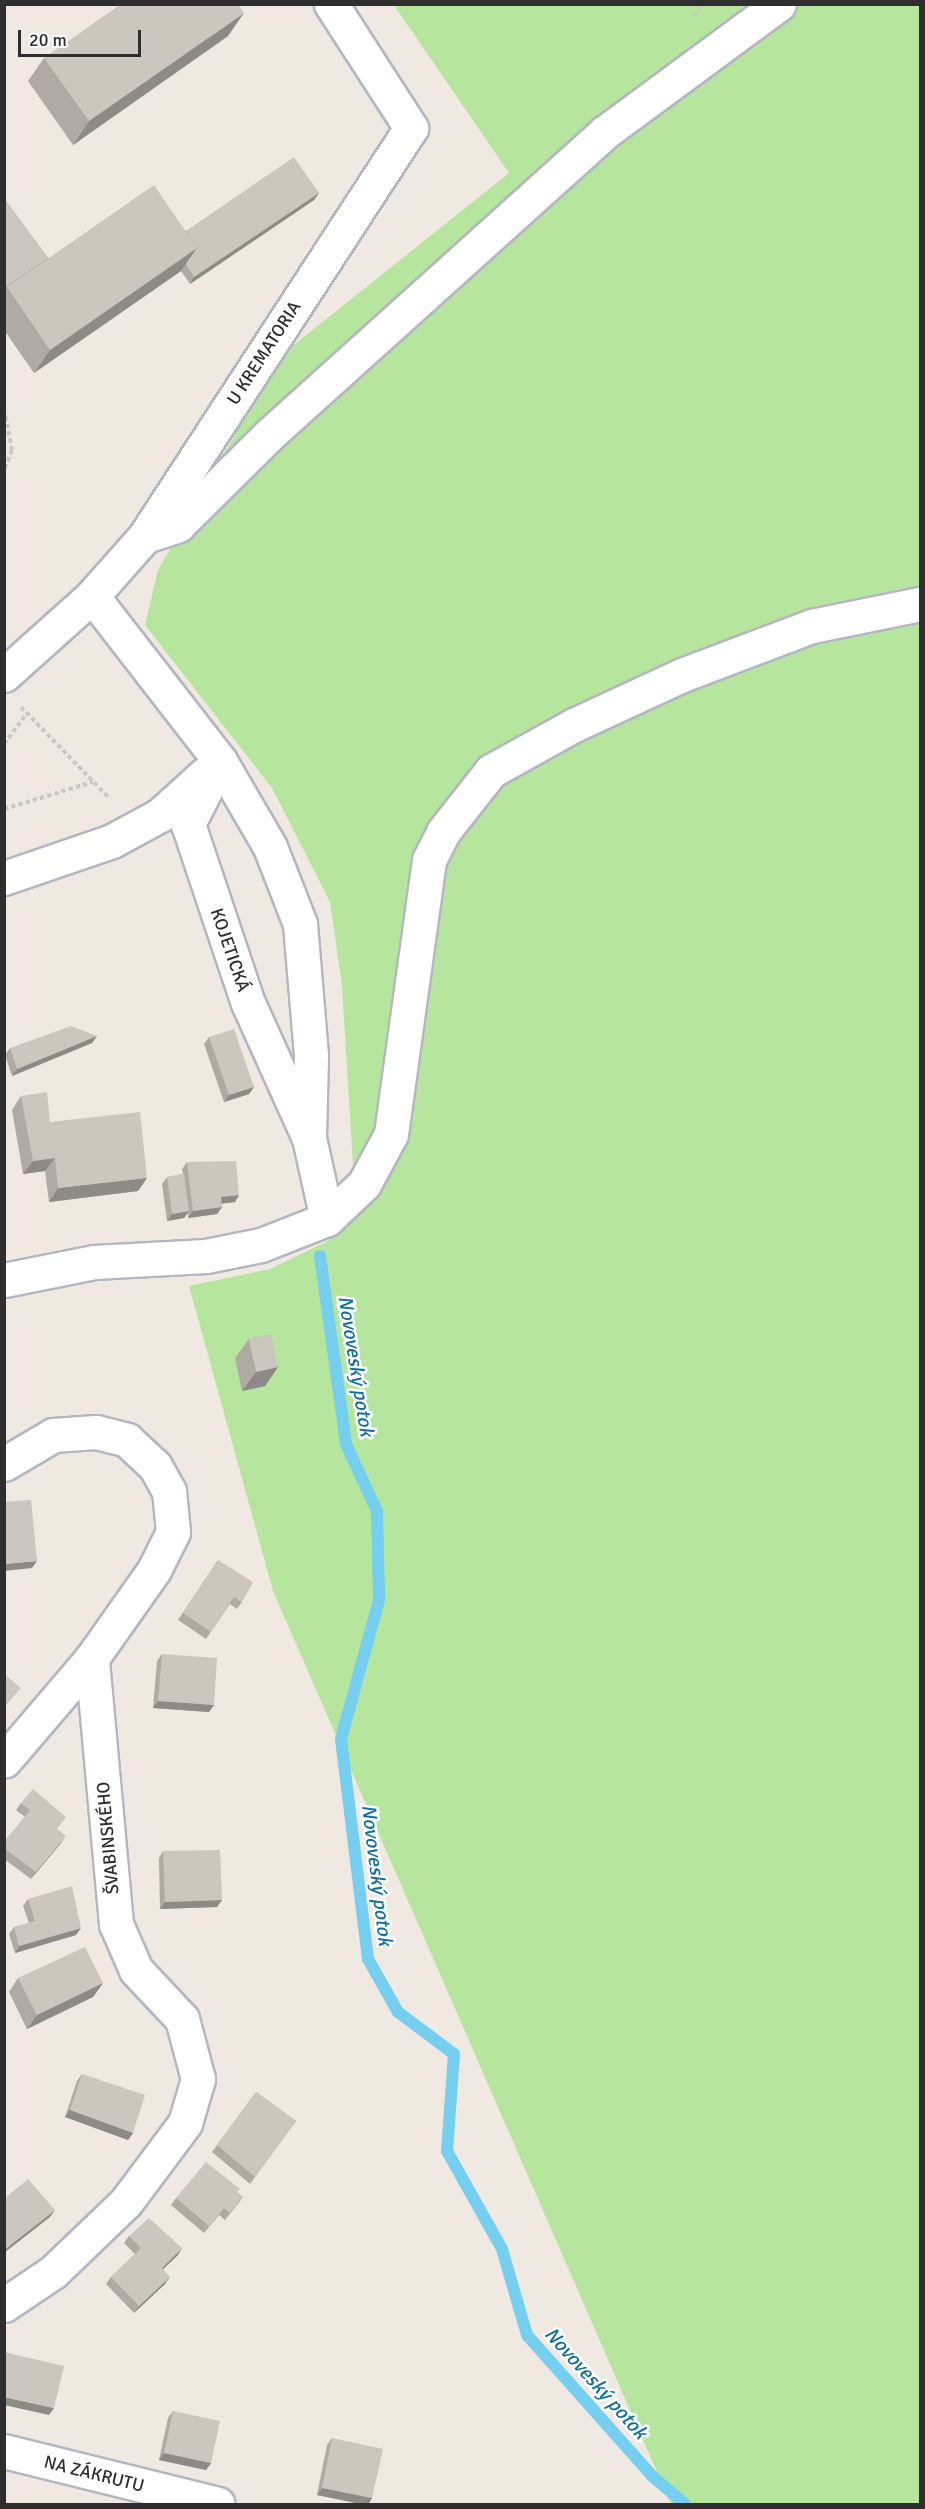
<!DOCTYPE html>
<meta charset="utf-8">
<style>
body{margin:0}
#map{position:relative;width:925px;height:2509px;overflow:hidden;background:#efe9e1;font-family:Signika,sans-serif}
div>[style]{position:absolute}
.green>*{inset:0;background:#b6e59e}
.stream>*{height:12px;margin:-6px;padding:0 6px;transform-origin:6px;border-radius:6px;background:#75cff0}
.path>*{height:4px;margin-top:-2px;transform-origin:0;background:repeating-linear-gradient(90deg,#c9c9c9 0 4.5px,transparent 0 7.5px)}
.roads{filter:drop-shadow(2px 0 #b4b7c1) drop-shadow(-2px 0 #b4b7c1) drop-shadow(0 2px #b4b7c1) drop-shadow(0 -2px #b4b7c1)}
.minor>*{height:33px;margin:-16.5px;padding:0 16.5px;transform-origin:16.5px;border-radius:16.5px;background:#fff}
.wall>*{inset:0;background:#afaba4}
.shaded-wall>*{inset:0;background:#8e8b86}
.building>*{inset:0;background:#cbc7bf}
span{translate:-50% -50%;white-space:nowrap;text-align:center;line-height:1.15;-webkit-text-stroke:5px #fff;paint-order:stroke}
.street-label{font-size:18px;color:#2e2e2e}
.water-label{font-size:20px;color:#0d6fa3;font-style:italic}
.frame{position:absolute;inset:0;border:6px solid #2e2e2e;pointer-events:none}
.scale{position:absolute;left:18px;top:30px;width:123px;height:27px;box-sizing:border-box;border:3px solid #2e2e2e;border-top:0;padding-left:8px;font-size:18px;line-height:21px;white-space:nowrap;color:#2e2e2e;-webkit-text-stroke:4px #fff;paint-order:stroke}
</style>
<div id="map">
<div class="green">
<div style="clip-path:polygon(394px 5px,920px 5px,920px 2504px,671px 2504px,273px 1591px,189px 1286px,270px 1269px,326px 1242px,356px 1214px,342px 985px,330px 902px,272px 788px,145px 625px,158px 570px,280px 356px,509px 173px)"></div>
</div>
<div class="stream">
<div style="left:320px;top:1256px;width:190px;rotate:82.1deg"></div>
<div style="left:346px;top:1444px;width:74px;rotate:65.2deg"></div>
<div style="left:377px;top:1511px;width:89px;rotate:88.7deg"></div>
<div style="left:379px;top:1600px;width:144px;rotate:105.3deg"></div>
<div style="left:341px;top:1739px;width:222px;rotate:83deg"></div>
<div style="left:368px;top:1959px;width:61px;rotate:60.5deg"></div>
<div style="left:398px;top:2012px;width:70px;rotate:36.9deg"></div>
<div style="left:454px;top:2054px;width:97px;rotate:94.1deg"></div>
<div style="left:447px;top:2151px;width:112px;rotate:60.7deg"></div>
<div style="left:502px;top:2249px;width:90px;rotate:73.8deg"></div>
<div style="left:527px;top:2335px;width:188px;rotate:48.4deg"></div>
<div style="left:652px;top:2476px;width:43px;rotate:40.3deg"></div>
</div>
<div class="path">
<div style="left:695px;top:16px;width:13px;rotate:-63deg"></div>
<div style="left:4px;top:409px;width:42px;rotate:79deg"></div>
<div style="left:12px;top:450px;width:22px;rotate:111deg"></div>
<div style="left:21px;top:707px;width:128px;rotate:45.9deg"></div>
<div style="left:4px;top:744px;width:39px;rotate:-53deg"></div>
<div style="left:4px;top:809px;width:93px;rotate:-16.9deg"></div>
</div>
<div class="roads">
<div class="minor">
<div style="left:145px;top:536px;width:35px;rotate:-18deg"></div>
<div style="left:178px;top:525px;width:129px;rotate:-44.7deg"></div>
<div style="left:270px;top:434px;width:450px;rotate:-42deg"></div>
<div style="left:604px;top:133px;width:217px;rotate:-36.4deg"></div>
<div style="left:92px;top:596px;width:209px;rotate:52.2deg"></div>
<div style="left:220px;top:761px;width:99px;rotate:59.8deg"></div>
<div style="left:270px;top:847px;width:83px;rotate:68.7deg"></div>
<div style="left:300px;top:924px;width:132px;rotate:85.2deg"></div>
<div style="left:311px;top:1056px;width:82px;rotate:91.4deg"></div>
<div style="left:4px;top:675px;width:118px;rotate:-41.9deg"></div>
<div style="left:92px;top:596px;width:80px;rotate:-48.5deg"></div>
<div style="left:145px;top:536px;width:487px;rotate:-56.9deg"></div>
<div style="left:411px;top:128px;width:148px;rotate:-122.8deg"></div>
<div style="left:220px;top:761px;width:71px;rotate:116.9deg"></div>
<div style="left:188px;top:824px;width:189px;rotate:71.5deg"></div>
<div style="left:248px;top:1003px;width:148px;rotate:65.7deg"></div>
<div style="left:309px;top:1138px;width:83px;rotate:77.5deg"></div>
<div style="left:4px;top:878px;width:114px;rotate:-18.9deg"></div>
<div style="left:112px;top:841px;width:55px;rotate:-28.4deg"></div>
<div style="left:160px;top:815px;width:61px;rotate:-42.3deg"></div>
<div style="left:4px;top:1280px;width:92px;rotate:-11.3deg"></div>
<div style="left:94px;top:1262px;width:112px;rotate:-3.1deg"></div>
<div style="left:206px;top:1256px;width:56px;rotate:-11.3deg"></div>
<div style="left:261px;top:1245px;width:71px;rotate:-21.5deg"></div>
<div style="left:327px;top:1219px;width:51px;rotate:-43.4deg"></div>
<div style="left:364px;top:1184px;width:57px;rotate:-61.6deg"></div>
<div style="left:391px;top:1134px;width:277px;rotate:-82.1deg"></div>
<div style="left:429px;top:860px;width:31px;rotate:-63deg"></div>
<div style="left:443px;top:832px;width:78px;rotate:-51.8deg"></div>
<div style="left:491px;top:771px;width:95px;rotate:-29deg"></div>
<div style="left:574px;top:725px;width:119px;rotate:-24.8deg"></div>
<div style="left:682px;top:675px;width:139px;rotate:-20.7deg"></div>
<div style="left:812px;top:626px;width:110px;rotate:-11.5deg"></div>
<div style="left:4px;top:1464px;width:57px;rotate:-30.6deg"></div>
<div style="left:53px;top:1435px;width:43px;rotate:-4deg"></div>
<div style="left:96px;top:1432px;width:32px;rotate:14deg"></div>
<div style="left:127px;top:1440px;width:38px;rotate:43deg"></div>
<div style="left:155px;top:1466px;width:29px;rotate:61deg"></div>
<div style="left:169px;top:1491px;width:41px;rotate:84.4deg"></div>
<div style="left:173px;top:1532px;width:42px;rotate:116.6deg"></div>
<div style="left:154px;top:1570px;width:108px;rotate:125.2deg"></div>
<div style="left:92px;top:1658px;width:135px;rotate:130.5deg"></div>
<div style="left:4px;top:2305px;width:59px;rotate:-34deg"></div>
<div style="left:53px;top:2272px;width:101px;rotate:-43.8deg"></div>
<div style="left:126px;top:2202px;width:99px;rotate:-53.2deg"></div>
<div style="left:185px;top:2123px;width:46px;rotate:-73.5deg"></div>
<div style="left:198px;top:2079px;width:62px;rotate:-104.9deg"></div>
<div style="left:182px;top:2019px;width:67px;rotate:-133.2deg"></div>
<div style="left:136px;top:1970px;width:50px;rotate:-113.5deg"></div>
<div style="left:116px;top:1924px;width:267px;rotate:-95.2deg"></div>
<div style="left:4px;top:2451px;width:220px;rotate:13.9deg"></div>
</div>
</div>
<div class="wall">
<div style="clip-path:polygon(228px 36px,73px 145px,28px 81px,44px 58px)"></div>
<div style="clip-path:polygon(319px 193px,314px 200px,190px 284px,181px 271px,34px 373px,4px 330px,4px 198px,48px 258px,186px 231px)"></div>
<div style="clip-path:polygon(97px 1036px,92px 1043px,12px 1076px,5px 1055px,10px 1048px)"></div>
<div style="clip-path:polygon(209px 1037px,254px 1087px,249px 1094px,224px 1102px,204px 1044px)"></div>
<div style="clip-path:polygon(21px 1096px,50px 1122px,147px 1178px,138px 1191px,49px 1202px,45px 1171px,23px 1174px,12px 1110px)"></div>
<div style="clip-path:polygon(187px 1162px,239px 1195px,235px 1202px,221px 1204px,222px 1207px,217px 1214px,188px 1218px,188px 1213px,184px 1218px,167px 1221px,162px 1184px,167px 1177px,183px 1174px,182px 1169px)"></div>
<div style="clip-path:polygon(249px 1339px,278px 1367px,265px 1386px,242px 1391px,235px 1358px)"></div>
<div style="clip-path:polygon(218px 1560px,242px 1602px,237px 1609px,230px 1604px,206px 1639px,178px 1620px)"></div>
<div style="clip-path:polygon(162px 1654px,214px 1705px,209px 1712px,153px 1708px,157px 1661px)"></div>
<div style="clip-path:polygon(21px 1803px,57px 1830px,61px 1843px,31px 1879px,4px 1859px,4px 1842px,25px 1817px,16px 1810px)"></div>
<div style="clip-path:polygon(163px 1851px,222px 1900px,217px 1907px,160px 1909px,159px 1858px)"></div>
<div style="clip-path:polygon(28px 1899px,76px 1935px,15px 1953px,9px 1934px,14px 1927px,29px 1923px,23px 1906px)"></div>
<div style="clip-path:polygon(18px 1978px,103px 1983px,93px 1997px,27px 2029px,9px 1992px)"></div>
<div style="clip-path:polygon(82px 2074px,133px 2133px,128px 2140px,65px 2117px,77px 2081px)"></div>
<div style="clip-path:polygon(256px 2092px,296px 2121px,250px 2184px,212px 2152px)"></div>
<div style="clip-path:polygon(237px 2192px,243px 2197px,238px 2204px,225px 2220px,219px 2215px,204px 2233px,171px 2205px,176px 2198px)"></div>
<div style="clip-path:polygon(129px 2236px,178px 2255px,163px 2269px,165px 2284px,134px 2313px,106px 2284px,111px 2277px,135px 2254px,124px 2243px)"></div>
<div style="clip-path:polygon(173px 2411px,211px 2463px,206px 2470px,159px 2460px,168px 2418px)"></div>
<div style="clip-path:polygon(332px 2438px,372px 2498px,368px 2505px,317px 2495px,327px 2445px)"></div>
</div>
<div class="shaded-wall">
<div style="clip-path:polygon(244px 13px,228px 36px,73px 145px,89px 121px)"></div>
<div style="clip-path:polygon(319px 193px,314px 200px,190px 284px,194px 277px)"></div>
<div style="clip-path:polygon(197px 248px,181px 271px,34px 373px,50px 350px)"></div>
<div style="clip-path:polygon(97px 1036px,92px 1043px,12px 1076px,17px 1069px)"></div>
<div style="clip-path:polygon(254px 1087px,249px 1094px,224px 1102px,229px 1095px)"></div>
<div style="clip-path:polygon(55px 1158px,45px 1171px,23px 1174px,33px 1161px)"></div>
<div style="clip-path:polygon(147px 1178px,138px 1191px,49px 1202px,58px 1188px)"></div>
<div style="clip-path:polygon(239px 1195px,235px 1202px,216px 1204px,221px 1197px)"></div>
<div style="clip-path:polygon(222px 1207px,217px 1214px,188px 1218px,193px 1211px)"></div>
<div style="clip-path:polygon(189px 1211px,184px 1218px,167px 1221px,172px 1214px)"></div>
<div style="clip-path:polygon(278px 1367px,265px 1386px,242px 1391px,256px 1372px)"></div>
<div style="clip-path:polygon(37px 1561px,32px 1568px,4px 1571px,4px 1564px)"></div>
<div style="clip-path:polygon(158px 1701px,214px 1705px,209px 1712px,153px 1708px)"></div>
<div style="clip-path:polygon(66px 1836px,61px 1843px,31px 1879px,36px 1872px)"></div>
<div style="clip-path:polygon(222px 1900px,217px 1907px,160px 1909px,165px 1902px)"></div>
<div style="clip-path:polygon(81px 1928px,76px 1935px,15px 1953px,19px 1946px)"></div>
<div style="clip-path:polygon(103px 1983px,93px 1997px,27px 2029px,37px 2015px)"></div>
<div style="clip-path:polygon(70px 2110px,133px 2133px,128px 2140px,65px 2117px)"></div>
<div style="clip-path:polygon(55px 2210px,50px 2217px,4px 2253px,4px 2250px)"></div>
<div style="clip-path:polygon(182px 2248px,178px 2255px,157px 2275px,162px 2268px)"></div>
<div style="clip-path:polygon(170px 2277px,165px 2284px,134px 2313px,139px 2306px)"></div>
<div style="clip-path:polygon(4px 2397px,54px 2408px,49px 2415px,4px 2405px)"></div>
<div style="clip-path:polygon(164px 2453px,211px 2463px,206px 2470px,159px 2460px)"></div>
<div style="clip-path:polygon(322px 2488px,372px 2498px,368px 2505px,365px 2505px,317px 2495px)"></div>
</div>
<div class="building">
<div style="clip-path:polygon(121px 4px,238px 4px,244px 13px,89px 121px,44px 58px)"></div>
<div style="clip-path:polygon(294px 157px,319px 193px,194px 277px,186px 264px,197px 248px,186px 231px)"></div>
<div style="clip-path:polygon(154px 185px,197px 248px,50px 350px,7px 287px)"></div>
<div style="clip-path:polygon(4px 198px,48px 258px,4px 288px)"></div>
<div style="clip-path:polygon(71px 1026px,97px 1036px,17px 1069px,10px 1048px)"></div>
<div style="clip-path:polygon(234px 1029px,254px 1087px,229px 1095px,209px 1037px)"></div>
<div style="clip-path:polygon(47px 1092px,50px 1122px,140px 1112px,147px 1178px,58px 1188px,55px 1158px,33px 1161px,21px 1096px)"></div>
<div style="clip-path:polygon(236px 1161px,239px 1195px,221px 1197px,222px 1207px,193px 1211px,187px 1162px)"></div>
<div style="clip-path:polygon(184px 1174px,189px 1211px,172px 1214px,167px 1177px)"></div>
<div style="clip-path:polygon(271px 1334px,278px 1367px,256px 1372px,249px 1339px)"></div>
<div style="clip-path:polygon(31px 1500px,37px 1561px,4px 1564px,4px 1502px)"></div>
<div style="clip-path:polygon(218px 1560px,253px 1582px,242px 1602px,234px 1597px,211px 1632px,183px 1613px)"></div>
<div style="clip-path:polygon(162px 1654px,217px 1658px,214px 1705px,158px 1701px)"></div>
<div style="clip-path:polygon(4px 1674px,21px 1688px,4px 1707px)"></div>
<div style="clip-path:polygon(33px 1789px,66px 1817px,57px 1829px,66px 1836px,36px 1872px,4px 1848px,4px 1842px,30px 1810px,21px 1803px)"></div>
<div style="clip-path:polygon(220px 1850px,222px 1900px,165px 1902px,163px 1851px)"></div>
<div style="clip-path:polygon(72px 1886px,81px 1928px,19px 1946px,14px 1927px,35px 1921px,28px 1899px)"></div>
<div style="clip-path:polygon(85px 1947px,103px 1983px,37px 2015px,18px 1978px)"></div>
<div style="clip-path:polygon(82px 2074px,145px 2095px,133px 2133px,70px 2110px)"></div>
<div style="clip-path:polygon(256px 2092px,296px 2121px,255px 2177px,217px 2145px)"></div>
<div style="clip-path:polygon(206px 2162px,240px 2189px,237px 2192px,243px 2197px,230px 2213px,224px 2208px,209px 2226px,176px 2198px)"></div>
<div style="clip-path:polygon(28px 2179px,55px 2210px,4px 2250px,4px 2199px)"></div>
<div style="clip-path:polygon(149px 2218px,182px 2248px,162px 2268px,170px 2277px,139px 2306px,111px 2277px,141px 2248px,129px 2236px)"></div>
<div style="clip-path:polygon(4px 2352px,64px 2366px,54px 2408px,4px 2397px)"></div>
<div style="clip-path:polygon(173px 2411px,220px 2421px,211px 2463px,164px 2453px)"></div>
<div style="clip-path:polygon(332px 2438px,383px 2449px,372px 2498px,322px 2488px)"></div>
</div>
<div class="street-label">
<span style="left:264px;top:353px;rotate:-57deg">U KREMATORIA</span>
<span style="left:230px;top:950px;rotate:71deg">KOJETICKÁ</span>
<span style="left:108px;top:1838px;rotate:-95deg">ŠVABINSKÉHO</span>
<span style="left:94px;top:2474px;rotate:14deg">NA ZÁKRUTU</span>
</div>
<div class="water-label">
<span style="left:356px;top:1366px;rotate:81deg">Novoveský potok</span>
<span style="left:377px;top:1875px;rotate:83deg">Novoveský potok</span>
<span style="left:596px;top:2383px;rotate:48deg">Novoveský potok</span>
</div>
<div class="frame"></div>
<div class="scale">20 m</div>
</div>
